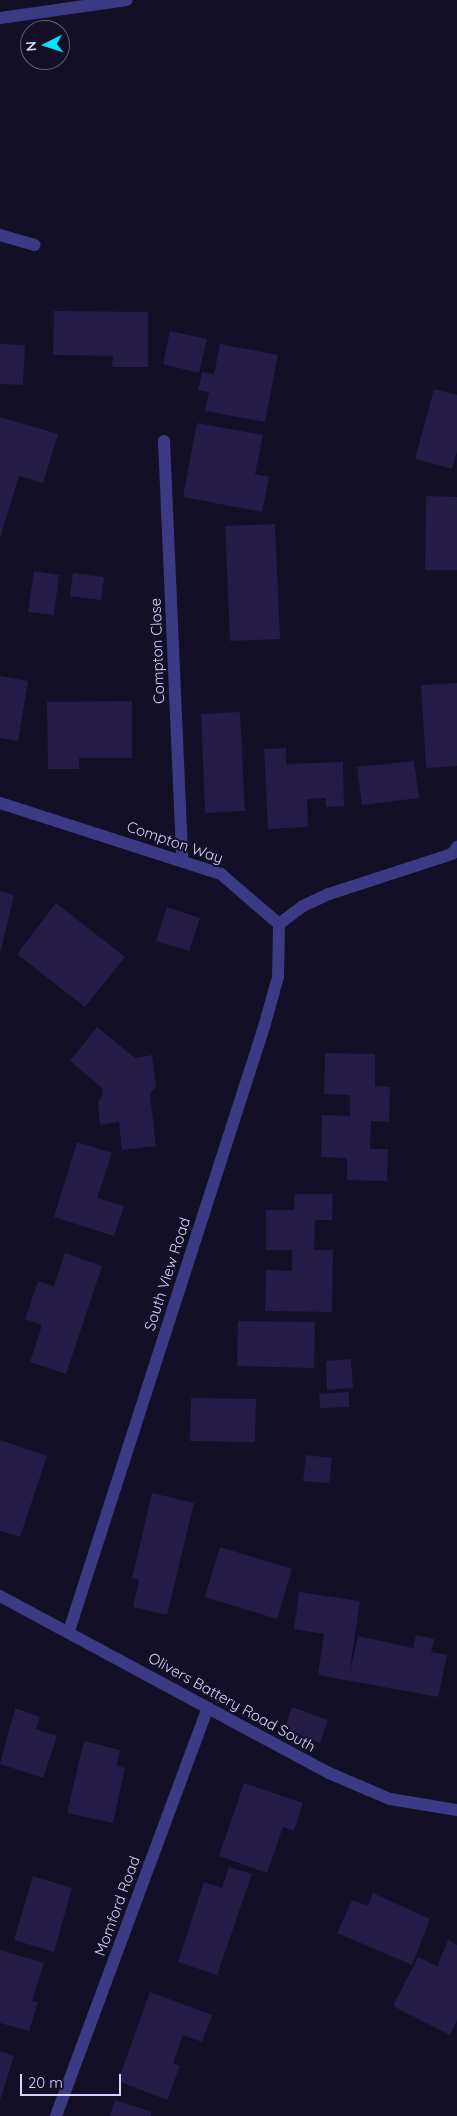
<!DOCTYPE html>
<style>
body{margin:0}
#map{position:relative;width:457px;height:2116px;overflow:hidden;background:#130f26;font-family:Quicksand,sans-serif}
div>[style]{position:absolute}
.building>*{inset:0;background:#241b47}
.minor>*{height:12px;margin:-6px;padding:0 6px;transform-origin:6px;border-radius:6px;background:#3d3a85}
span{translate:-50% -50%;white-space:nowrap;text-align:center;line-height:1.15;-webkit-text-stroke:4px #130f26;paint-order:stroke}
.street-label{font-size:15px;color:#d9d4ff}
.north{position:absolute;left:20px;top:20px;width:50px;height:50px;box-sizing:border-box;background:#130f26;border:1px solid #625e7d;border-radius:50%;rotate:265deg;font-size:14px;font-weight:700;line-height:20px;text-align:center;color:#d9d4ff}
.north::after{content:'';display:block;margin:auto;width:18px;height:22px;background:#00e5ff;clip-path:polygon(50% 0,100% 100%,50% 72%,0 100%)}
.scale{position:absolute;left:20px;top:2074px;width:101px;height:22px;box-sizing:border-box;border:2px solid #d9d4ff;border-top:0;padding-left:6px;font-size:15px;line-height:18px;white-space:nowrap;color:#d9d4ff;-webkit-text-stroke:4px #130f26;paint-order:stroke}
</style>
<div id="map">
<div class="building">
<div style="clip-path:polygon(54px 311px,148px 312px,148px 367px,112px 367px,113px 356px,53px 355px)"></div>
<div style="clip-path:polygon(170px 331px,207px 339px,199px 373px,163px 364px)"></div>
<div style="clip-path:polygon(0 344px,25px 345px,23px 385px,0 384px)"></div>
<div style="clip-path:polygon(220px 344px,278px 355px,265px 422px,205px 411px,209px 392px,198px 390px,202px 372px,214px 374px)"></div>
<div style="clip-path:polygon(434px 389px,457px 395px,457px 451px,452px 469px,415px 459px)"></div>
<div style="clip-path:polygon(0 417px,58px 434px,43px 483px,19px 476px,0 538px)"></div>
<div style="clip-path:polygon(197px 423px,263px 435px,255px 474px,269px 477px,262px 512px,183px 497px)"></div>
<div style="clip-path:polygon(426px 496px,457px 497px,457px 570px,425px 570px)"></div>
<div style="clip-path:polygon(275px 524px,280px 639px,230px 641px,225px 526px)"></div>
<div style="clip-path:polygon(34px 571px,59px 575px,54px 615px,28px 612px)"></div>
<div style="clip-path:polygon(73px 573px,104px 577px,101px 600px,70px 596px)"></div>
<div style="clip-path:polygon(0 676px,28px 681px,18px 741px,0 738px)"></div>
<div style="clip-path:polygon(457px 683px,457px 766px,426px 768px,421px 685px)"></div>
<div style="clip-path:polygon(132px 701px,132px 758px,79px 758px,79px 769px,48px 769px,47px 702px)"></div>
<div style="clip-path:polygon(240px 712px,245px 811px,205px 813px,201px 714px)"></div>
<div style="clip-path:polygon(286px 748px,286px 764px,343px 762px,344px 806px,326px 807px,326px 798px,307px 799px,308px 827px,268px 829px,264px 749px)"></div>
<div style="clip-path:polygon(414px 761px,419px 798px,362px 805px,357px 767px)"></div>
<div style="clip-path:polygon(0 891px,14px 895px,1px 950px,0 950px)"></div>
<div style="clip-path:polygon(56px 903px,125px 957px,85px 1007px,17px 954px)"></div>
<div style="clip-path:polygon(167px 907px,200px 918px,189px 951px,156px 941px)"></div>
<div style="clip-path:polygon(97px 1027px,135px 1058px,152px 1055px,156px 1087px,150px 1094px,156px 1146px,122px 1150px,119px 1122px,100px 1125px,98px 1102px,103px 1095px,102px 1088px,70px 1061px)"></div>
<div style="clip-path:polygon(325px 1053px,375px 1054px,375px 1086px,390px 1087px,389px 1122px,371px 1121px,370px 1149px,388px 1149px,387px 1181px,347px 1180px,347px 1158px,321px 1157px,322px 1115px,350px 1116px,350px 1095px,324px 1094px)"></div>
<div style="clip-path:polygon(77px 1142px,112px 1153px,97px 1198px,124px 1206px,114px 1236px,54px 1217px)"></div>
<div style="clip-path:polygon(295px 1194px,333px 1194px,332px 1220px,315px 1220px,314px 1250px,333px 1250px,332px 1312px,265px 1311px,266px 1270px,292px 1271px,292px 1250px,266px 1250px,266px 1210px,294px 1210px)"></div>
<div style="clip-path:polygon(65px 1253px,102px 1266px,66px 1374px,30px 1362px,42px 1325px,25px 1319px,38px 1281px,54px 1286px)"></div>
<div style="clip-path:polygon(238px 1321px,315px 1322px,314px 1368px,237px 1366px)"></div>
<div style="clip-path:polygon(351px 1359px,353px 1388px,327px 1390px,326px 1361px)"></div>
<div style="clip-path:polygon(349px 1392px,349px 1407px,320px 1408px,319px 1394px)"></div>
<div style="clip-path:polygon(191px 1398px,256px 1399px,255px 1442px,190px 1441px)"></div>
<div style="clip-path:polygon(0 1440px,47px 1456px,20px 1537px,0 1531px)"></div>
<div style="clip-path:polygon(306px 1455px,332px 1458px,329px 1483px,303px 1481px)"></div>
<div style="clip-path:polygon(152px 1493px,194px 1503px,167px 1615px,133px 1607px,139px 1580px,132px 1578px)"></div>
<div style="clip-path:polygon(220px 1547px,292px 1569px,277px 1619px,205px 1597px)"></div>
<div style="clip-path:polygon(299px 1592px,360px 1601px,349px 1676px,358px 1636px,413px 1648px,416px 1635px,434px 1639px,431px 1652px,447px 1655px,438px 1697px,318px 1675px,324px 1634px,294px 1629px)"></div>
<div style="clip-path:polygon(292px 1707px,328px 1720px,320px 1743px,284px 1730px)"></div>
<div style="clip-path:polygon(15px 1708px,40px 1717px,36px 1729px,57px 1736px,43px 1778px,0 1764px)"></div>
<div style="clip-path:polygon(84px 1741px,120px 1750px,117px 1766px,125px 1768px,113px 1823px,67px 1813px)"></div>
<div style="clip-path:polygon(244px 1783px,303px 1803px,294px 1831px,283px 1827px,267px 1873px,219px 1856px)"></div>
<div style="clip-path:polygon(229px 1867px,252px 1874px,217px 1975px,178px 1962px,204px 1882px,222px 1888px)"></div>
<div style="clip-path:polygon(33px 1876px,72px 1888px,54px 1952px,14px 1940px)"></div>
<div style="clip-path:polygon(373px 1893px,430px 1919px,412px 1965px,337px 1933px,352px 1900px,368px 1906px)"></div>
<div style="clip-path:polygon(448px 1940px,457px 1945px,457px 2020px,450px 2035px,393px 2006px,418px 1957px,437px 1966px)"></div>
<div style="clip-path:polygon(0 1950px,44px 1963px,32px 2001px,38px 2002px,29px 2031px,0 2023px)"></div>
<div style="clip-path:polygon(150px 1992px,212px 2015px,202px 2042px,183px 2035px,173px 2063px,180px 2066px,167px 2100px,118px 2081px)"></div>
<div style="clip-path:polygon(0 2051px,14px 2056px,0 2100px)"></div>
<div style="clip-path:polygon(115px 2100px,152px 2112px,151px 2116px,110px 2116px)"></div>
</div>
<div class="minor">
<div style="left:0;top:18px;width:128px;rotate:-8.1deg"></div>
<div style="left:0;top:235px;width:36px;rotate:16deg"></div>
<div style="left:164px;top:441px;width:418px;rotate:87.5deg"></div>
<div style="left:0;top:803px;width:232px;rotate:17.8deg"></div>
<div style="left:221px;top:874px;width:77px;rotate:40.8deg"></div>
<div style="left:279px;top:924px;width:30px;rotate:-37deg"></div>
<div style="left:303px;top:906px;width:29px;rotate:-25deg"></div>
<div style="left:329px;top:894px;width:129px;rotate:-18deg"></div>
<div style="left:452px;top:854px;width:9px;rotate:-54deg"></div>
<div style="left:0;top:1596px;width:374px;rotate:28.3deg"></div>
<div style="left:329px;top:1773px;width:66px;rotate:23.1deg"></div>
<div style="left:390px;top:1799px;width:68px;rotate:9.3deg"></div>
<div style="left:69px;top:1631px;width:635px;rotate:-72.11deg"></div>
<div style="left:264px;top:1027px;width:52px;rotate:-74.4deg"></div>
<div style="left:278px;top:977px;width:53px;rotate:-88.9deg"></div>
<div style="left:56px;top:2116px;width:435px;rotate:-69.6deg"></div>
</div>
<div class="street-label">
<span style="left:157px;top:651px;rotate:-92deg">Compton Close</span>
<span style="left:175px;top:842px;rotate:19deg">Compton Way</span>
<span style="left:167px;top:1274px;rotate:-72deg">South View Road</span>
<span style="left:232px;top:1702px;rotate:29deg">Olivers Battery Road South</span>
<span style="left:117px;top:1906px;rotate:-70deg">Momford Road</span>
</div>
<div class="north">N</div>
<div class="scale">20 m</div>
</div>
